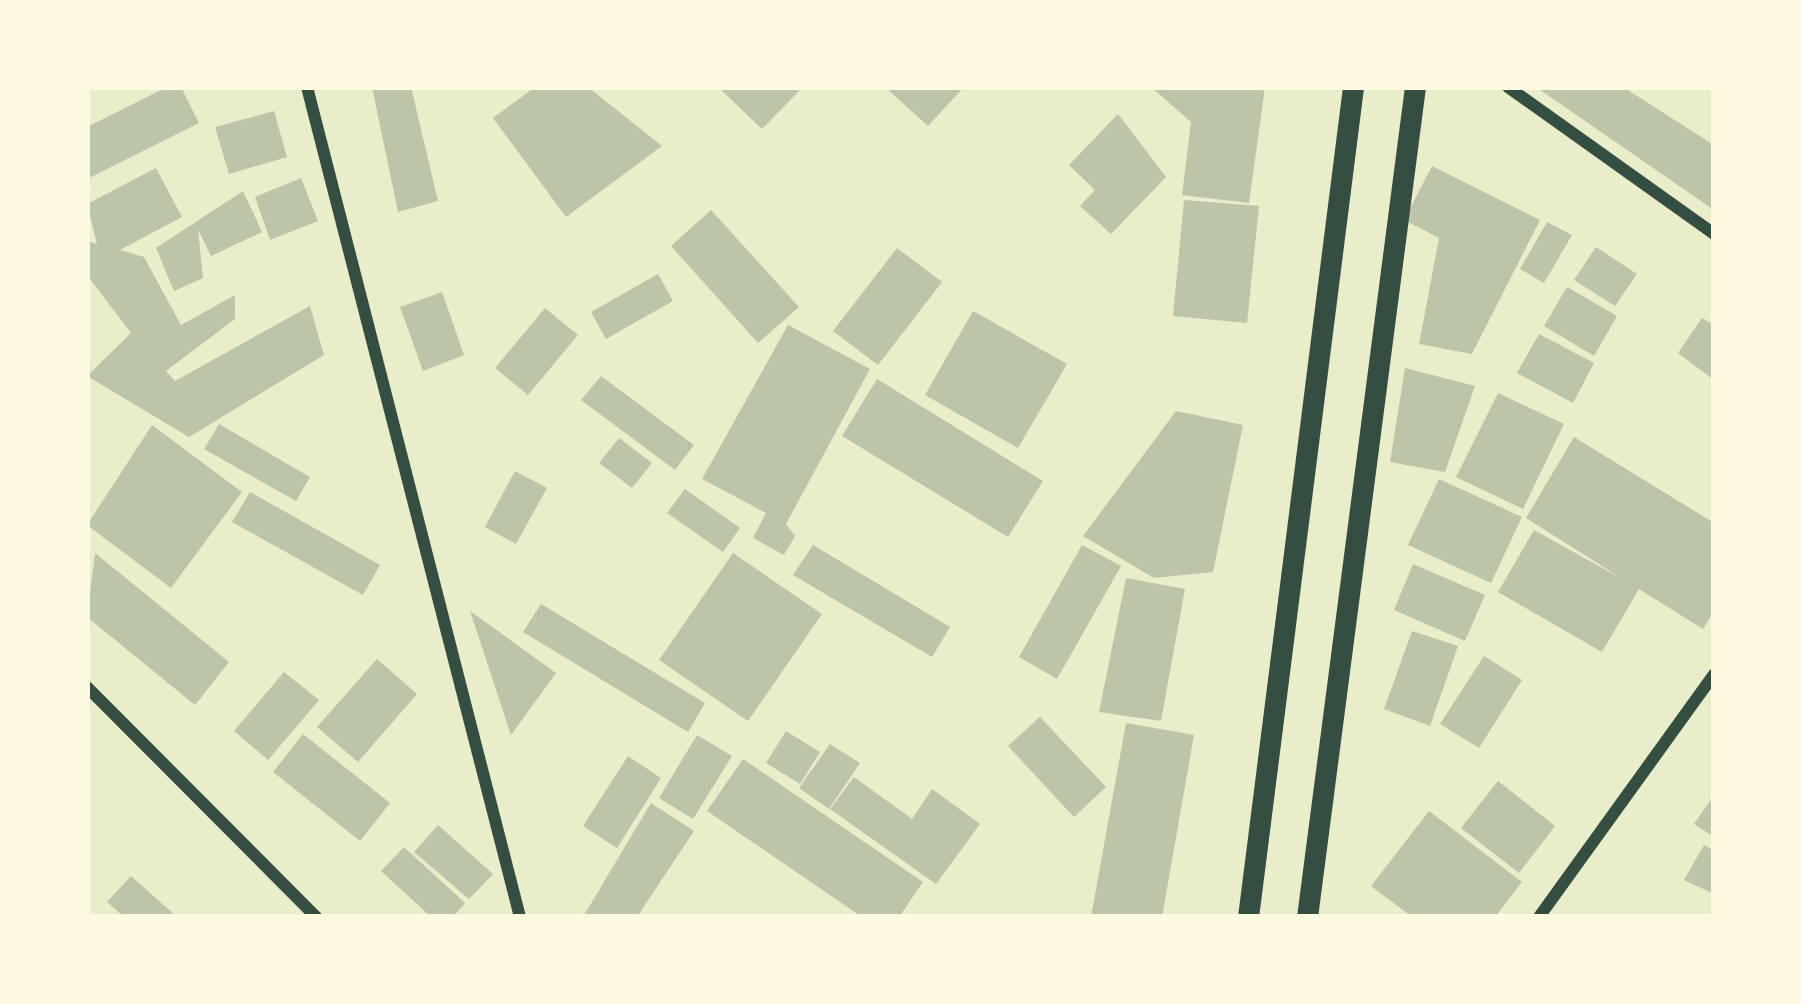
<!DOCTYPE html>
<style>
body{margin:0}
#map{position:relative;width:1801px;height:1004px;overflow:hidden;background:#e9edc9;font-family:"Work Sans",sans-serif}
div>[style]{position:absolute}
.building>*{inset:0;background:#bcc5a7}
.minor>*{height:12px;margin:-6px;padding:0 6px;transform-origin:6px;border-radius:6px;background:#344e41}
.tertiary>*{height:21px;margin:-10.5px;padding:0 10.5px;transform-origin:10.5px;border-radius:10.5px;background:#344e41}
span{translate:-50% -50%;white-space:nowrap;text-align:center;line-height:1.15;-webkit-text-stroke:12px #fefae0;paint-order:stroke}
.frame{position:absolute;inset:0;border:90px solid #fefae0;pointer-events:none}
</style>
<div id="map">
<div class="building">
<div style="clip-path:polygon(167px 87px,181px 87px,199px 123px,87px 179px,87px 127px)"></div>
<div style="clip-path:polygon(372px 87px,411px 87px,438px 201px,398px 212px)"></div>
<div style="clip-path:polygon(535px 87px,588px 87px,662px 146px,566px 217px,493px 118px)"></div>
<div style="clip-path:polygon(718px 87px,803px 87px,762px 129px)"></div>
<div style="clip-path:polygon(885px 87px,964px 87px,928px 126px)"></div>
<div style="clip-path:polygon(1151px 87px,1265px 87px,1249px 203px,1182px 195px,1191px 122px)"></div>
<div style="clip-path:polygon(1536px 87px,1623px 87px,1714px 145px,1714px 210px)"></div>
<div style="clip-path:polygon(274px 111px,287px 157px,229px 174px,215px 127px)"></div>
<div style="clip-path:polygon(1118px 114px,1166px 177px,1111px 234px,1080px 206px,1095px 190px,1069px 165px)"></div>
<div style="clip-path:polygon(1432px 166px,1540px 220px,1472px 354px,1419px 344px,1439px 238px,1404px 220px)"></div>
<div style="clip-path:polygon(156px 168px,182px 217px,120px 250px,144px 257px,181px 325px,235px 295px,235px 319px,166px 371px,175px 381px,310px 306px,324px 355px,189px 437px,87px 376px,131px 333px,87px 275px,87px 241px,97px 244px,87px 204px)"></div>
<div style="clip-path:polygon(301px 178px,318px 221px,270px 240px,255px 197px)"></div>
<div style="clip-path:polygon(243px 191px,262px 232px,211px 256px,198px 229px,203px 278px,174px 291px,156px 248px)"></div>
<div style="clip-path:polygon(1184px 200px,1259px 206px,1247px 323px,1173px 316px)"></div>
<div style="clip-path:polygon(711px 210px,799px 307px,758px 343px,671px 246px)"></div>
<div style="clip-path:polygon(1547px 222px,1572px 235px,1544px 283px,1520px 269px)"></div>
<div style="clip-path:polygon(1596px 247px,1637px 274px,1615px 306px,1574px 280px)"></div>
<div style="clip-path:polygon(897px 248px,942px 282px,878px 365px,833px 331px)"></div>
<div style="clip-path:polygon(658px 274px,673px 301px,606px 339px,591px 312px)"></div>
<div style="clip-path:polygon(1567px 287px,1617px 316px,1594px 356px,1544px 326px)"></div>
<div style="clip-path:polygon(442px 292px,464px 355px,423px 371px,400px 307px)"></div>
<div style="clip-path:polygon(545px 308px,578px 335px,528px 395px,495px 368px)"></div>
<div style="clip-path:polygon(973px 311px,1067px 364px,1018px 448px,925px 395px)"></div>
<div style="clip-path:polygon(1702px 318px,1714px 325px,1714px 380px,1678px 353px)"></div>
<div style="clip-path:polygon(788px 325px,870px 369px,786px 524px,795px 536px,784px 555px,753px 538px,766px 513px,702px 479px)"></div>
<div style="clip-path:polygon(1539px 334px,1594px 363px,1573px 403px,1517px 373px)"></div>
<div style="clip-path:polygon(1405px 368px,1475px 386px,1445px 472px,1390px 462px)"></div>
<div style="clip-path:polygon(601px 376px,694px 445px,675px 470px,581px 400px)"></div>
<div style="clip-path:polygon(877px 379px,1043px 481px,1008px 537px,842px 436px)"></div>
<div style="clip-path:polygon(1498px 393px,1564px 424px,1523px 509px,1456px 477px)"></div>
<div style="clip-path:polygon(1176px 411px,1243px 425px,1213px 572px,1154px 578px,1083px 536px)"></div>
<div style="clip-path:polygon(219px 424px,310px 477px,296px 501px,204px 449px)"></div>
<div style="clip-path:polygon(152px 425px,242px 492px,171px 588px,87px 525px)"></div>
<div style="clip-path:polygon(1574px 437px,1714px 523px,1714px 611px,1703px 629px,1639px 589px,1602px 652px,1498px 592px,1534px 530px,1624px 580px,1526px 518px)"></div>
<div style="clip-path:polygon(619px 438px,652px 463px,632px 488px,599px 463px)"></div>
<div style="clip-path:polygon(515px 471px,547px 488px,516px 544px,485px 527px)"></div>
<div style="clip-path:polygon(1439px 479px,1522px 517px,1491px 583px,1408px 545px)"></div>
<div style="clip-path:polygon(685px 489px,740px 528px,723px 552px,667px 513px)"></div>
<div style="clip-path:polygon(250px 492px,380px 565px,363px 595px,232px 522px)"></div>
<div style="clip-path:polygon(813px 545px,950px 627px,932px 657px,793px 575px)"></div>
<div style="clip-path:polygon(1082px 545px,1121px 566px,1057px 679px,1019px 657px)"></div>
<div style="clip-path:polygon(95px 553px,229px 662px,195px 705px,87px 617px)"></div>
<div style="clip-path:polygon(733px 553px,822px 614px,748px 721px,659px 660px)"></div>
<div style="clip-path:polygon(1413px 564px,1485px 595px,1465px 641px,1394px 610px)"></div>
<div style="clip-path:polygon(1126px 578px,1185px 589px,1161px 721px,1099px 712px)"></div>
<div style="clip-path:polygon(541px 604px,705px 703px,688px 732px,523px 632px)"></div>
<div style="clip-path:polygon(470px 611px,556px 673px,511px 735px)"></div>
<div style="clip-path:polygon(1412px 631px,1458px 646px,1430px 726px,1384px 709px)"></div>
<div style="clip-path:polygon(1484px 656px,1522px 680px,1479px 748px,1440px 724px)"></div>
<div style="clip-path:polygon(377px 659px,417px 694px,358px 762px,317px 727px)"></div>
<div style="clip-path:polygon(284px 672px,319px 700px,268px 760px,234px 731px)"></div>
<div style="clip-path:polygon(1040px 717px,1106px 787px,1074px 817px,1008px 746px)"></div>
<div style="clip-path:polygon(1126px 723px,1194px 735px,1162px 917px,1091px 917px)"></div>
<div style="clip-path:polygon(786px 731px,820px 752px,800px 784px,766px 763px)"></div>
<div style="clip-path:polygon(303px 734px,390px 803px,360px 841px,273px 772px)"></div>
<div style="clip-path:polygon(697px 735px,732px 756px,693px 819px,659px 798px)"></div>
<div style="clip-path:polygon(830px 744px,860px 763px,829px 809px,799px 788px)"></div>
<div style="clip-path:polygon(628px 756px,661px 778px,617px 848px,583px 826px)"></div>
<div style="clip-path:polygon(743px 759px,923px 882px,899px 917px,862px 917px,707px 811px)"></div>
<div style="clip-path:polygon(854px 777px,912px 819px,932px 789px,980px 824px,936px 884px,830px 809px)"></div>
<div style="clip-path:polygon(1498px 781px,1555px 826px,1519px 873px,1461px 828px)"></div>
<div style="clip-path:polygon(1714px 795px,1714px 837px,1694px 824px)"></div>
<div style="clip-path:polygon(651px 803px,694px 831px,637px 917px,583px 917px)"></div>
<div style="clip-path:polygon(1429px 811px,1522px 882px,1495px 917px,1412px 917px,1371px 886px)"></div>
<div style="clip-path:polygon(438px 825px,493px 874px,469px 899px,414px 852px)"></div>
<div style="clip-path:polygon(1704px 845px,1714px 851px,1714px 894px,1684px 880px)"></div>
<div style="clip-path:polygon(404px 847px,465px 903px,453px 917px,431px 917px,381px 871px)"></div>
<div style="clip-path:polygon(131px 876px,177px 917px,124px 917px,107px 902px)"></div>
</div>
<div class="minor">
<div style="left:307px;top:87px;width:857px;rotate:75.61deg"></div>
<div style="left:1508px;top:87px;width:253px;rotate:35.5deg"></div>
<div style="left:87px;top:687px;width:325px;rotate:45.1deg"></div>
<div style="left:1539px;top:917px;width:299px;rotate:-54.2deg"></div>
</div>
<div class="tertiary">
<div style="left:1248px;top:917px;width:837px;rotate:-82.79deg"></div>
<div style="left:1307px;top:917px;width:837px;rotate:-82.59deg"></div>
</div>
<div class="frame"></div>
</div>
